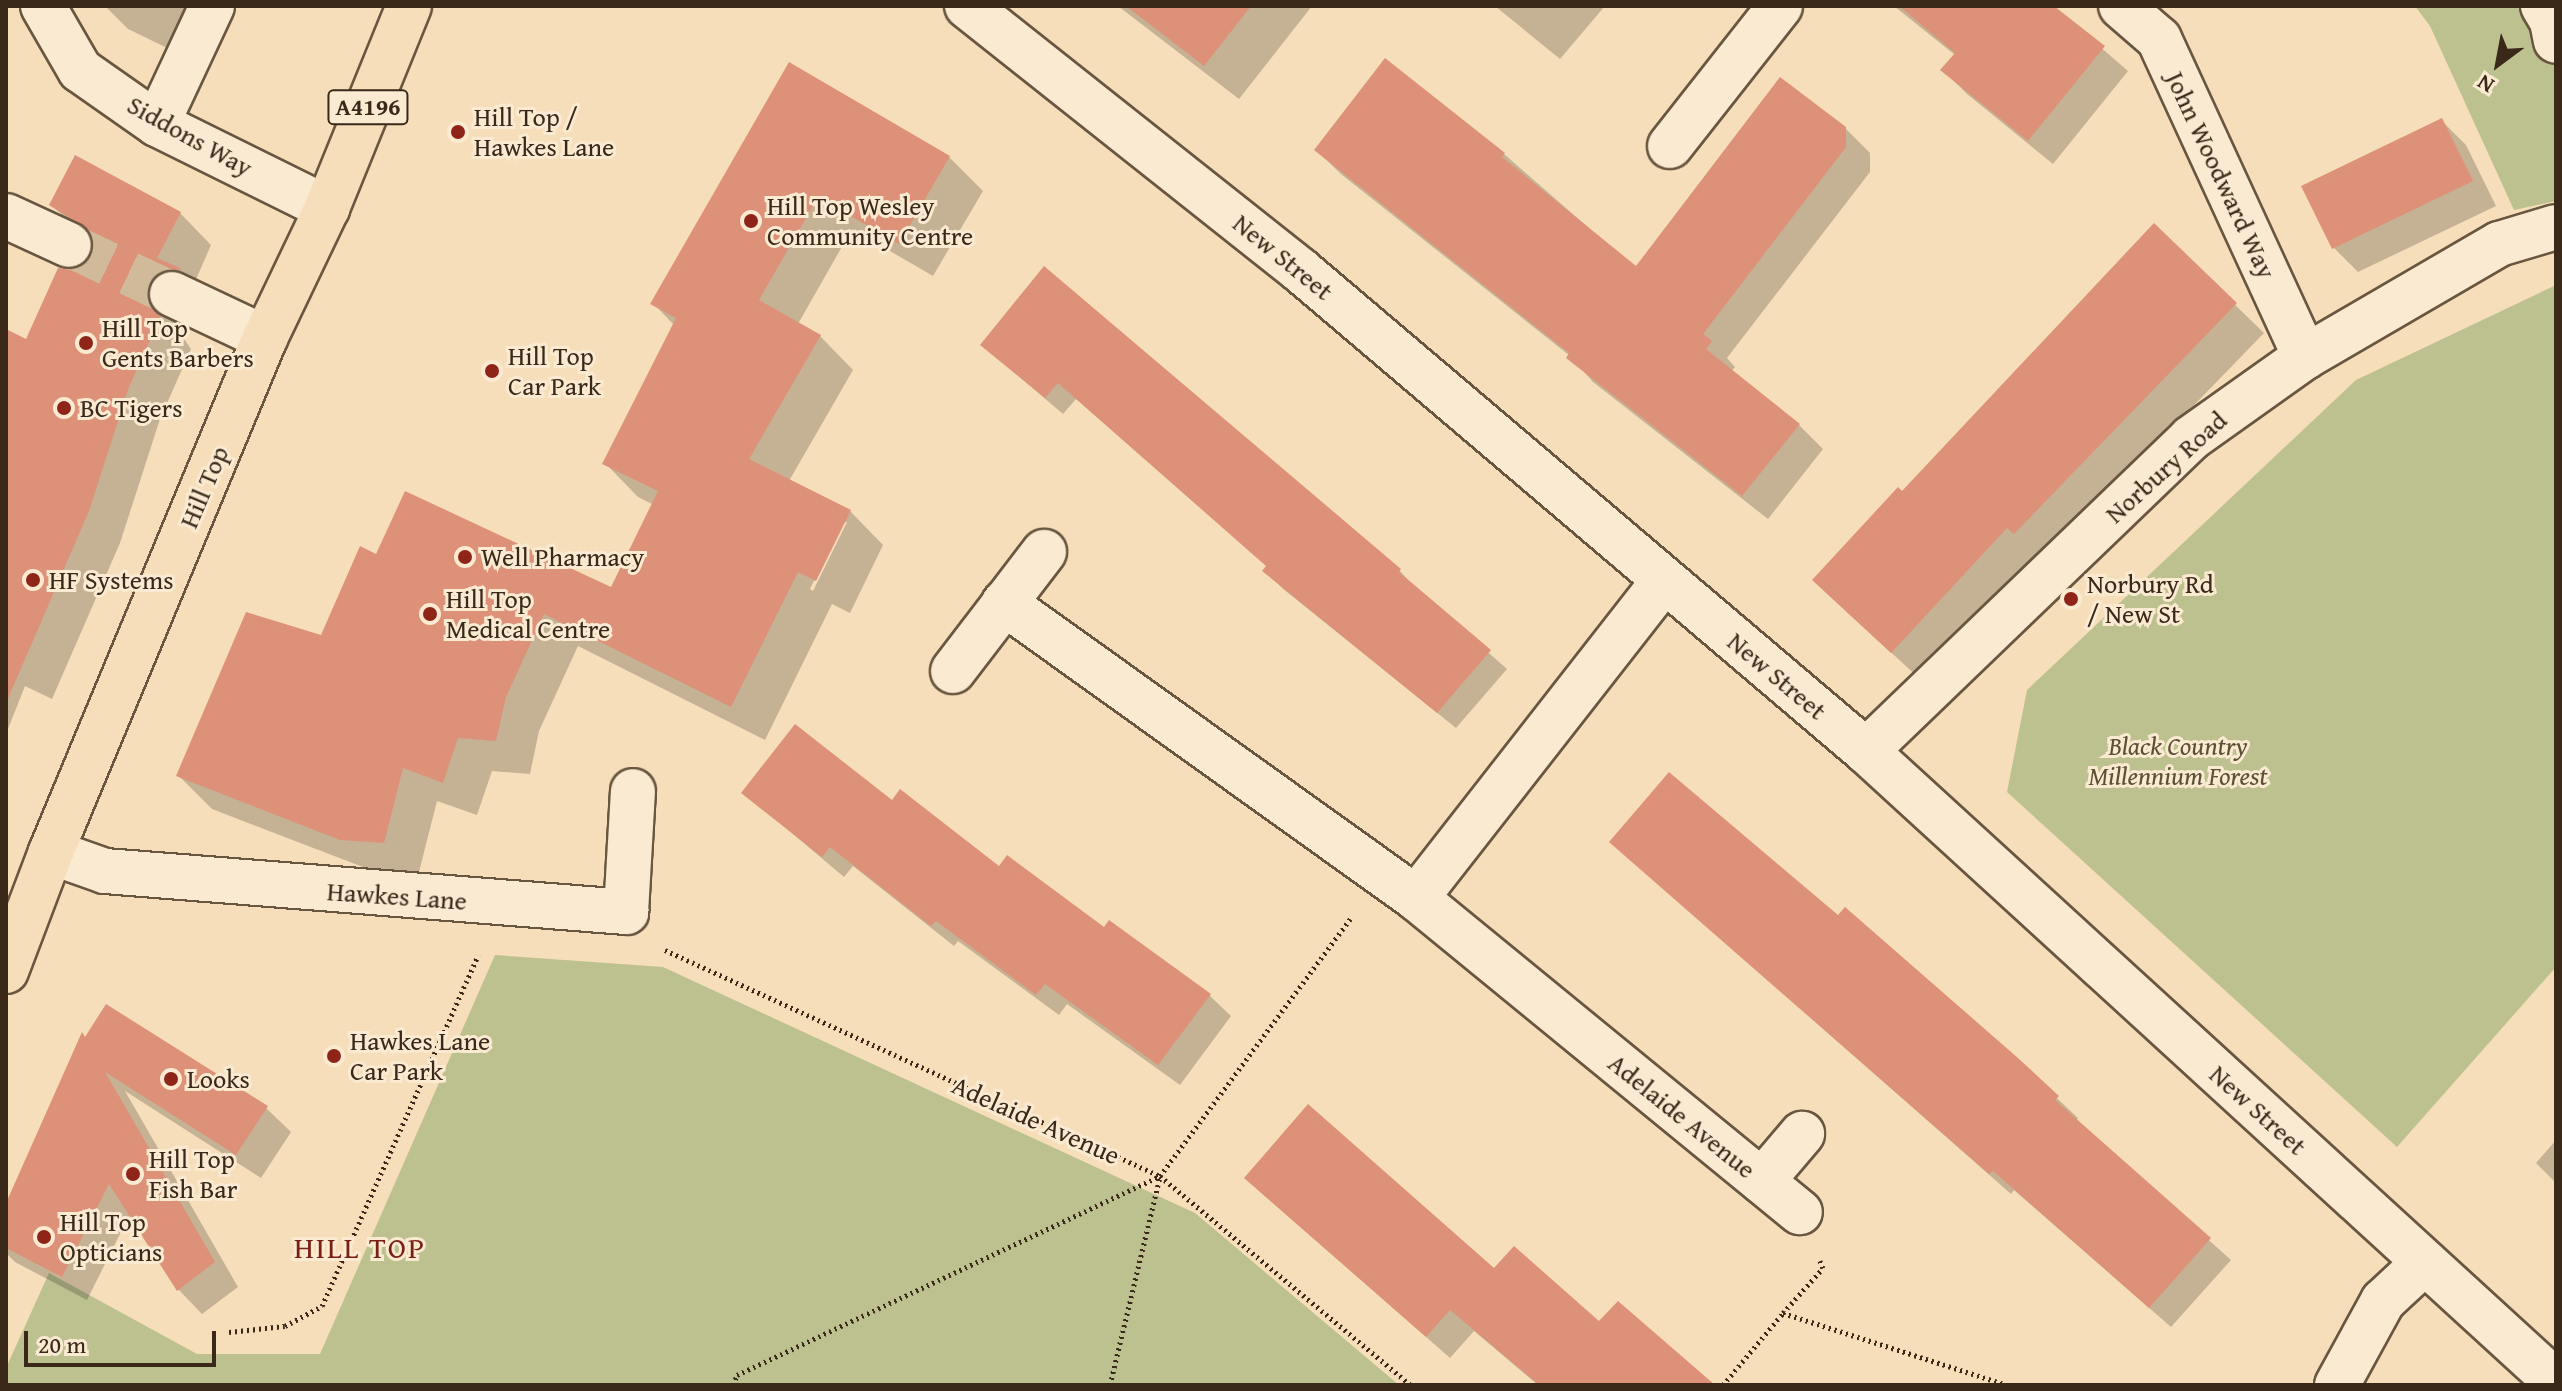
<!DOCTYPE html>
<style>
body{margin:0}
#map{position:relative;width:2562px;height:1391px;overflow:hidden;background:#f7deba;font-family:"Gentium Book Plus",serif}
div>[style]{position:absolute}
.green>*{inset:0;background:#bdc18f}
.shadow>*{inset:0;background:#0003}
.building>*{inset:0;background:#dd9178}
.minor-tunnel>*{height:44px;margin-top:-22px;transform-origin:0;background:repeating-linear-gradient(90deg,#d1ba9a 0 44px,transparent 0 66px)}
.path>*{height:5px;margin-top:-2.5px;transform-origin:0;background:repeating-linear-gradient(90deg,#3a2919 0 2px,transparent 0 6px)}
.roads{filter:drop-shadow(2px 0 #695641) drop-shadow(-2px 0 #695641) drop-shadow(0 2px #695641) drop-shadow(0 -2px #695641)}
.minor>*{height:44px;margin:-22px;padding:0 22px;transform-origin:22px;border-radius:22px;background:#faead2}
.major>*{height:44px;margin:-22px;padding:0 22px;transform-origin:22px;border-radius:22px;background:#f7deba}
.dots>*{width:22px;height:22px;translate:-50% -50%;box-sizing:border-box;border:4px solid #faead2;border-radius:50%}
span{translate:-50% -50%;white-space:nowrap;text-align:center;line-height:1.15;-webkit-text-stroke:6px #faead2;paint-order:stroke}
.shield-label span{padding:2px 6px;background:#faead2;border:2px solid;border-radius:6px;-webkit-text-stroke-width:0}
.shield-label{font-size:24px;color:#3a2919;font-weight:700}
.poi-label{font-size:26px;color:#3a2919}
.left{translate:0 -50%;text-align:left}
.street-label{font-size:26px;color:#3a2919}
.park-label{font-size:26px;color:#5b4f36;font-style:italic}
.quarter-label{font-size:30px;color:#7a1f14;letter-spacing:2px}
.frame{position:absolute;inset:0;border:8px solid #3a2919;pointer-events:none}
.north{position:absolute;left:2458px;top:24px;width:80px;height:80px;-webkit-text-stroke:6px #faead2;paint-order:stroke;rotate:212deg;font-size:22px;font-weight:700;line-height:32px;text-align:center;color:#3a2919}
.north::after{content:'';display:block;margin:auto;width:28px;height:36px;background:#3a2919;clip-path:polygon(50% 0,100% 100%,50% 72%,0 100%)}
.scale{position:absolute;left:24px;top:1331px;width:192px;height:36px;box-sizing:border-box;border:4px solid #3a2919;border-top:0;padding-left:10px;font-size:24px;line-height:28px;white-space:nowrap;color:#3a2919;-webkit-text-stroke:6px #faead2;paint-order:stroke}
</style>
<div id="map">
<div class="green">
<div style="clip-path:polygon(2415px 6px,2556px 6px,2556px 201px,2514px 210px,2430px 26px)"></div>
<div style="clip-path:polygon(2556px 285px,2556px 967px,2397px 1147px,2007px 792px,2027px 690px,2356px 380px)"></div>
<div style="clip-path:polygon(495px 955px,663px 967px,1195px 1213px,1399px 1385px,6px 1385px,6px 1368px,49px 1273px,197px 1354px,320px 1354px)"></div>
</div>
<div class="shadow">
<div style="clip-path:polygon(105px 6px,240px 6px,221px 10px,194px 61px,128px 29px)"></div>
<div style="clip-path:polygon(1118px 6px,1312px 6px,1239px 99px)"></div>
<div style="clip-path:polygon(1495px 6px,1605px 6px,1560px 59px)"></div>
<div style="clip-path:polygon(1894px 6px,2053px 6px,2128px 71px,2053px 164px,1967px 94px,1943px 70px,1955px 55px)"></div>
<div style="clip-path:polygon(evenodd,790px 65px,949px 157px,983px 191px,933px 276px,852px 229px,798px 324px,820px 336px,853px 370px,789px 481px,850px 511px,883px 545px,850px 613px,832px 604px,765px 740px,578px 646px,539px 731px,530px 774px,492px 771px,477px 815px,437px 801px,418px 876px,376px 872px,212px 809px,179px 776px,322px 638px,377px 556px,612px 590px,654px 505px,638px 497px,605px 463px,674px 325px,653px 303px,790px 65px,843px 522px,847px 522px,813px 591px,810px 589px,843px 522px)"></div>
<div style="clip-path:polygon(2441px 120px,2466px 145px,2496px 206px,2358px 272px,2334px 248px)"></div>
<div style="clip-path:polygon(1845px 128px,1870px 153px,1870px 172px,1727px 358px,1735px 367px,1731px 372px,1799px 425px,1823px 449px,1768px 519px,1593px 382px,1570px 356px,1341px 174px,1316px 150px,1504px 154px,1636px 269px)"></div>
<div style="clip-path:polygon(51px 205px,180px 213px,211px 245px,180px 316px,178px 330px,191px 349px,160px 419px,120px 543px,52px 699px,25px 686px,6px 734px,6px 332px,27px 341px,71px 272px,84px 268px,94px 256px,95px 244px)"></div>
<div style="clip-path:polygon(2154px 226px,2264px 333px,2043px 561px,2037px 555px,1921px 680px,1843px 608px)"></div>
<div style="clip-path:polygon(1044px 269px,1400px 571px,1416px 589px,1507px 669px,1456px 728px,1282px 588px,1265px 570px,1268px 567px,1076px 399px,1063px 414px,982px 345px)"></div>
<div style="clip-path:polygon(744px 793px,893px 802px,1209px 995px,1231px 1016px,1180px 1085px,1067px 1004px,1059px 1015px,958px 941px,954px 946px,853px 866px,844px 877px)"></div>
<div style="clip-path:polygon(1611px 842px,1838px 918px,2016px 1060px,2078px 1118px,2076px 1121px,2231px 1260px,2171px 1327px,2014px 1190px,2011px 1194px)"></div>
<div style="clip-path:polygon(86px 1039px,266px 1108px,291px 1132px,261px 1178px,125px 1091px,238px 1287px,202px 1314px,178px 1289px,130px 1214px,87px 1300px,15px 1262px,6px 1253px,6px 1208px)"></div>
<div style="clip-path:polygon(2556px 1140px,2556px 1183px,2536px 1163px)"></div>
<div style="clip-path:polygon(1246px 1178px,1600px 1324px,1711px 1385px,1538px 1385px,1474px 1331px,1450px 1358px)"></div>
</div>
<div class="building">
<div style="clip-path:polygon(1126px 6px,1251px 6px,1204px 66px)"></div>
<div style="clip-path:polygon(1899px 6px,2054px 6px,2105px 46px,2028px 141px,1940px 70px,1955px 53px)"></div>
<div style="clip-path:polygon(1385px 58px,1505px 153px,1502px 157px,1636px 266px,1780px 77px,1846px 127px,1846px 147px,1703px 334px,1712px 341px,1706px 349px,1800px 424px,1742px 496px,1566px 358px,1569px 353px,1314px 150px)"></div>
<div style="clip-path:polygon(789px 62px,950px 156px,899px 244px,818px 197px,759px 300px,821px 335px,749px 459px,851px 510px,816px 581px,798px 572px,731px 707px,544px 614px,506px 697px,496px 741px,458px 738px,443px 783px,403px 768px,384px 843px,340px 840px,176px 776px,246px 612px,321px 635px,360px 546px,376px 554px,405px 491px,611px 587px,658px 491px,602px 464px,676px 318px,650px 304px)"></div>
<div style="clip-path:polygon(2442px 118px,2473px 181px,2332px 249px,2301px 186px)"></div>
<div style="clip-path:polygon(75px 155px,181px 212px,157px 258px,182px 269px,158px 273px,149px 284px,147px 297px,151px 308px,161px 316px,129px 387px,89px 511px,6px 703px,6px 329px,26px 339px,58px 268px,71px 270px,83px 266px,92px 255px,94px 242px,89px 230px,49px 205px)"></div>
<div style="clip-path:polygon(2154px 223px,2237px 303px,2014px 534px,2007px 528px,1891px 653px,1812px 580px,1898px 487px,1902px 491px)"></div>
<div style="clip-path:polygon(1044px 266px,1401px 569px,1399px 572px,1491px 650px,1437px 713px,1262px 571px,1266px 566px,1058px 383px,1045px 398px,980px 345px)"></div>
<div style="clip-path:polygon(795px 724px,892px 800px,900px 789px,999px 866px,1007px 855px,1104px 927px,1109px 920px,1211px 994px,1158px 1065px,1045px 984px,1036px 995px,936px 921px,931px 926px,830px 847px,822px 857px,741px 793px)"></div>
<div style="clip-path:polygon(1669px 772px,1838px 915px,1845px 907px,2018px 1058px,2059px 1096px,2055px 1100px,2211px 1238px,2149px 1308px,1993px 1171px,1989px 1174px,1609px 842px)"></div>
<div style="clip-path:polygon(106px 1004px,268px 1106px,236px 1155px,105px 1072px,215px 1262px,177px 1291px,109px 1184px,62px 1277px,6px 1248px,6px 1203px,82px 1032px,85px 1037px)"></div>
<div style="clip-path:polygon(1308px 1104px,1494px 1268px,1514px 1246px,1599px 1321px,1618px 1301px,1715px 1385px,1539px 1385px,1450px 1310px,1426px 1337px,1244px 1178px)"></div>
</div>
<div class="minor-tunnel">
<div style="left:69px;top:245px;width:114px;rotate:25.4deg"></div>
</div>
<div class="path">
<div style="left:665px;top:950px;width:544px;rotate:24.54deg"></div>
<div style="left:1160px;top:1176px;width:327px;rotate:39.8deg"></div>
<div style="left:1783px;top:1313px;width:60px;rotate:-48.4deg"></div>
<div style="left:1823px;top:1268px;width:8px;rotate:-113deg"></div>
<div style="left:229px;top:1332px;width:56px;rotate:-6.1deg"></div>
<div style="left:285px;top:1326px;width:42px;rotate:-28.4deg"></div>
<div style="left:322px;top:1306px;width:384px;rotate:-66deg"></div>
<div style="left:733px;top:1385px;width:11px;rotate:-68deg"></div>
<div style="left:737px;top:1375px;width:467px;rotate:-25.2deg"></div>
<div style="left:1110px;top:1385px;width:215px;rotate:-76.5deg"></div>
<div style="left:1160px;top:1176px;width:320px;rotate:-53.5deg"></div>
<div style="left:1723px;top:1385px;width:94px;rotate:-50.2deg"></div>
<div style="left:1783px;top:1313px;width:235px;rotate:17.8deg"></div>
</div>
<div class="roads">
<div class="minor">
<div style="left:43px;top:6px;width:74px;rotate:60deg"></div>
<div style="left:80px;top:70px;width:94px;rotate:35deg"></div>
<div style="left:157px;top:124px;width:190px;rotate:26.3deg"></div>
<div style="left:967px;top:6px;width:425px;rotate:38.4deg"></div>
<div style="left:1300px;top:270px;width:743px;rotate:40.36deg"></div>
<div style="left:1866px;top:751px;width:935px;rotate:42.44deg"></div>
<div style="left:2121px;top:6px;width:50px;rotate:41deg"></div>
<div style="left:2159px;top:39px;width:350px;rotate:65.3deg"></div>
<div style="left:2543px;top:6px;width:17px;rotate:59deg"></div>
<div style="left:2552px;top:21px;width:20px;rotate:79deg"></div>
<div style="left:157px;top:124px;width:130px;rotate:-65deg"></div>
<div style="left:1670px;top:146px;width:178px;rotate:-51.8deg"></div>
<div style="left:6px;top:216px;width:69px;rotate:24.7deg"></div>
<div style="left:172px;top:294px;width:103px;rotate:25.3deg"></div>
<div style="left:1004px;top:603px;width:507px;rotate:35.6deg"></div>
<div style="left:1416px;top:898px;width:496px;rotate:39.3deg"></div>
<div style="left:953px;top:671px;width:150px;rotate:-52.6deg"></div>
<div style="left:1866px;top:751px;width:451px;rotate:-43.9deg"></div>
<div style="left:2191px;top:438px;width:140px;rotate:-35.4deg"></div>
<div style="left:2305px;top:357px;width:225px;rotate:-30.2deg"></div>
<div style="left:2499px;top:244px;width:59px;rotate:-16.6deg"></div>
<div style="left:51px;top:852px;width:57px;rotate:19.4deg"></div>
<div style="left:105px;top:871px;width:523px;rotate:4.5deg"></div>
<div style="left:626px;top:912px;width:121px;rotate:-86.7deg"></div>
<div style="left:1416px;top:898px;width:402px;rotate:-52deg"></div>
<div style="left:1762px;top:1181px;width:62px;rotate:-49.6deg"></div>
<div style="left:2337px;top:1385px;width:96px;rotate:-61.3deg"></div>
<div style="left:2383px;top:1301px;width:57px;rotate:-42.9deg"></div>
</div>
<div class="major">
<div style="left:6px;top:971px;width:127px;rotate:-69.3deg"></div>
<div style="left:51px;top:852px;width:557px;rotate:-67.4deg"></div>
<div style="left:265px;top:338px;width:144px;rotate:-64.5deg"></div>
<div style="left:327px;top:208px;width:218px;rotate:-67.9deg"></div>
</div>
</div>
<div class="dots">
<div style="left:458px;top:132px;background:#8f2418"></div>
<div style="left:751px;top:221px;background:#8f2418"></div>
<div style="left:86px;top:343px;background:#8f2418"></div>
<div style="left:492px;top:371px;background:#8f2418"></div>
<div style="left:64px;top:408px;background:#8f2418"></div>
<div style="left:465px;top:557px;background:#8f2418"></div>
<div style="left:33px;top:580px;background:#8f2418"></div>
<div style="left:2071px;top:599px;background:#8f2418"></div>
<div style="left:430px;top:614px;background:#8f2418"></div>
<div style="left:334px;top:1056px;background:#8f2418"></div>
<div style="left:171px;top:1079px;background:#8f2418"></div>
<div style="left:133px;top:1174px;background:#8f2418"></div>
<div style="left:44px;top:1237px;background:#8f2418"></div>
</div>
<div class="shield-label">
<span style="left:368px;top:107px">A4196</span>
</div>
<div class="poi-label">
<span class="left" style="left:474px;top:132px">Hill Top /<br>Hawkes Lane</span>
<span class="left" style="left:767px;top:221px">Hill Top Wesley<br>Community Centre</span>
<span class="left" style="left:102px;top:343px">Hill Top<br>Gents Barbers</span>
<span class="left" style="left:508px;top:371px">Hill Top<br>Car Park</span>
<span class="left" style="left:80px;top:408px">BC Tigers</span>
<span class="left" style="left:481px;top:557px">Well Pharmacy</span>
<span class="left" style="left:49px;top:580px">HF Systems</span>
<span class="left" style="left:2087px;top:599px">Norbury Rd<br>/ New St</span>
<span class="left" style="left:446px;top:614px">Hill Top<br>Medical Centre</span>
<span class="left" style="left:350px;top:1056px">Hawkes Lane<br>Car Park</span>
<span class="left" style="left:187px;top:1079px">Looks</span>
<span class="left" style="left:149px;top:1174px">Hill Top<br>Fish Bar</span>
<span class="left" style="left:60px;top:1237px">Hill Top<br>Opticians</span>
</div>
<div class="street-label">
<span style="left:190px;top:136px;rotate:29deg">Siddons Way</span>
<span style="left:2221px;top:175px;rotate:65deg">John Woodward Way</span>
<span style="left:1283px;top:257px;rotate:39deg">New Street</span>
<span style="left:2166px;top:467px;rotate:-42deg">Norbury Road</span>
<span style="left:204px;top:487px;rotate:-67deg">Hill Top</span>
<span style="left:1777px;top:676px;rotate:40deg">New Street</span>
<span style="left:397px;top:896px;rotate:4deg">Hawkes Lane</span>
<span style="left:2258px;top:1110px;rotate:42deg">New Street</span>
<span style="left:1682px;top:1116px;rotate:39deg">Adelaide Avenue</span>
<span style="left:1036px;top:1120px;rotate:24deg">Adelaide Avenue</span>
</div>
<div class="park-label">
<span style="left:2178px;top:761px">Black Country<br>Millennium Forest</span>
</div>
<div class="quarter-label">
<span style="left:360px;top:1247px">HILL TOP</span>
</div>
<div class="frame"></div>
<div class="north">N</div>
<div class="scale">20 m</div>
</div>
